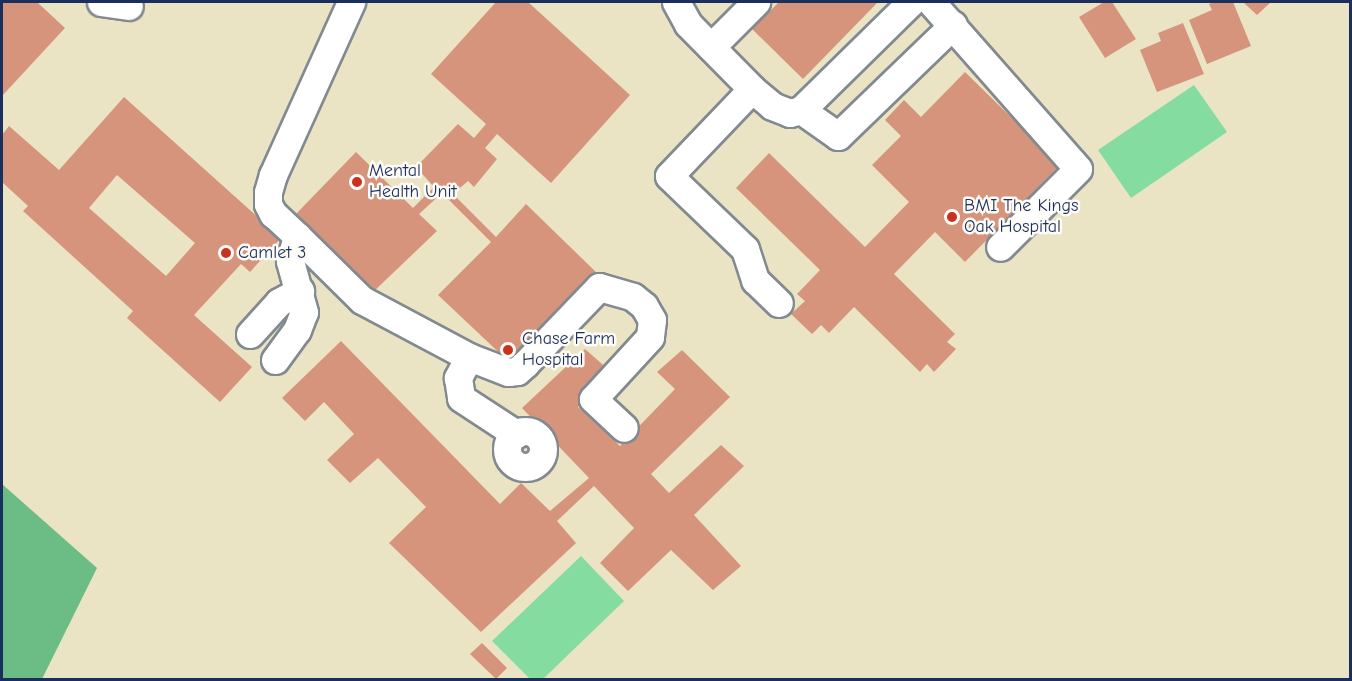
<!DOCTYPE html>
<style>
body{margin:0}
#map{position:relative;width:1352px;height:681px;overflow:hidden;background:#eae4c4;font-family:"Comic Neue",sans-serif}
div>[style]{position:absolute}
.green>*{inset:0;background:#85dca0}
.forest>*{inset:0;background:#6cbc86}
.building>*{inset:0;background:#d6947c}
.roads{filter:drop-shadow(2px 0 #828a91) drop-shadow(-2px 0 #828a91) drop-shadow(0 2px #828a91) drop-shadow(0 -2px #828a91)}
.minor>*{height:27px;margin:-13.5px;padding:0 13.5px;transform-origin:13.5px;border-radius:13.5px;background:#fff}
.minor>.ring{margin:-13.5px;padding:0;box-sizing:content-box;background:none;border:27px solid #fff;border-radius:50%}
.dots>*{width:16px;height:16px;translate:-50% -50%;box-sizing:border-box;border:3px solid #fdfcf7;border-radius:50%}
span{translate:-50% -50%;white-space:nowrap;text-align:center;line-height:1.15;-webkit-text-stroke:5px #fdfcf7;paint-order:stroke}
.poi-label{font-size:18px;color:#1b2f5e}
.left{translate:0 -50%;text-align:left}
.frame{position:absolute;inset:0;border:3px solid #1b2f5e;pointer-events:none}
</style>
<div id="map">
<div class="green">
<div style="clip-path:polygon(1194px 85px,1227px 132px,1131px 198px,1098px 150px)"></div>
<div style="clip-path:polygon(581px 556px,624px 601px,543px 679px,530px 679px,492px 641px)"></div>
</div>
<div class="forest">
<div style="clip-path:polygon(2px 484px,97px 568px,42px 679px,2px 679px)"></div>
</div>
<div class="building">
<div style="clip-path:polygon(2px 2px,37px 2px,65px 28px,2px 96px)"></div>
<div style="clip-path:polygon(496px 2px,528px 2px,630px 95px,551px 183px,497px 134px,485px 148px,497px 159px,474px 187px,468px 181px,453px 194px,496px 237px,526px 204px,598px 274px,508px 361px,438px 295px,491px 242px,442px 193px,419px 214px,437px 231px,371px 294px,295px 215px,356px 152px,413px 208px,434px 187px,416px 167px,458px 124px,474px 138px,486px 124px,431px 74px)"></div>
<div style="clip-path:polygon(779px 2px,878px 2px,803px 79px,752px 29px)"></div>
<div style="clip-path:polygon(1104px 2px,1112px 2px,1136px 39px,1105px 58px,1079px 17px)"></div>
<div style="clip-path:polygon(1214px 2px,1233px 2px,1251px 46px,1207px 64px,1189px 20px,1212px 10px,1209px 4px)"></div>
<div style="clip-path:polygon(1243px 2px,1271px 2px,1257px 15px)"></div>
<div style="clip-path:polygon(1183px 23px,1204px 74px,1157px 92px,1140px 50px,1161px 41px,1158px 33px)"></div>
<div style="clip-path:polygon(965px 72px,1060px 165px,965px 262px,935px 232px,894px 274px,955px 334px,947px 342px,956px 349px,934px 372px,927px 364px,920px 372px,854px 307px,829px 333px,821px 325px,812px 334px,791px 314px,805px 301px,797px 294px,820px 270px,736px 188px,769px 153px,865px 247px,909px 202px,872px 165px,901px 136px,885px 120px,904px 100px,921px 117px)"></div>
<div style="clip-path:polygon(evenodd,124px 97px,281px 238px,250px 272px,241px 264px,194px 315px,252px 367px,220px 402px,127px 318px,133px 311px,23px 211px,28px 206px,2px 182px,2px 135px,9px 126px,59px 170px,124px 97px,117px 175px,195px 243px,166px 276px,89px 208px,117px 175px)"></div>
<div style="clip-path:polygon(341px 341px,500px 504px,521px 483px,550px 511px,589px 478px,522px 408px,585px 349px,610px 371px,578px 407px,620px 446px,675px 389px,657px 372px,682px 350px,730px 397px,651px 474px,669px 493px,721px 445px,744px 466px,694px 515px,741px 566px,713px 590px,671px 550px,628px 591px,600px 563px,634px 528px,594px 486px,557px 521px,576px 543px,481px 632px,389px 543px,426px 507px,378px 458px,350px 483px,327px 460px,354px 434px,324px 402px,305px 421px,282px 398px)"></div>
<div style="clip-path:polygon(482px 643px,507px 668px,496px 679px,470px 654px)"></div>
</div>
<div class="roads">
<div class="minor">
<div style="left:101px;top:2px;width:28px;rotate:8deg"></div>
<div style="left:676px;top:2px;width:25px;rotate:61deg"></div>
<div style="left:688px;top:24px;width:91px;rotate:45.4deg"></div>
<div style="left:752px;top:89px;width:26px;rotate:40deg"></div>
<div style="left:772px;top:106px;width:19px;rotate:21deg"></div>
<div style="left:790px;top:113px;width:11px;rotate:-15deg"></div>
<div style="left:801px;top:110px;width:154px;rotate:-44.5deg"></div>
<div style="left:931px;top:2px;width:222px;rotate:48.6deg"></div>
<div style="left:1078px;top:169px;width:110px;rotate:135deg"></div>
<div style="left:711px;top:47px;width:64px;rotate:-45deg"></div>
<div style="left:752px;top:89px;width:120px;rotate:133.7deg"></div>
<div style="left:669px;top:176px;width:105px;rotate:43.8deg"></div>
<div style="left:745px;top:249px;width:33px;rotate:72deg"></div>
<div style="left:755px;top:280px;width:33px;rotate:44deg"></div>
<div style="left:801px;top:110px;width:45px;rotate:35.1deg"></div>
<div style="left:838px;top:136px;width:160px;rotate:-44deg"></div>
<div style="left:297px;top:236px;width:91px;rotate:44.6deg"></div>
<div style="left:362px;top:300px;width:121px;rotate:28deg"></div>
<div style="left:469px;top:357px;width:42px;rotate:21deg"></div>
<div style="left:508px;top:372px;width:9px;rotate:-6deg"></div>
<div style="left:517px;top:371px;width:11px;rotate:-41deg"></div>
<div style="left:525px;top:364px;width:107px;rotate:-46.1deg"></div>
<div style="left:599px;top:287px;width:35px;rotate:16deg"></div>
<div style="left:633px;top:297px;width:14px;rotate:39deg"></div>
<div style="left:644px;top:306px;width:16px;rotate:60deg"></div>
<div style="left:652px;top:320px;width:17px;rotate:97deg"></div>
<div style="left:650px;top:337px;width:84px;rotate:132.6deg"></div>
<div style="left:593px;top:399px;width:42px;rotate:43.1deg"></div>
<div style="left:250px;top:334px;width:43px;rotate:-47.8deg"></div>
<div style="left:279px;top:302px;width:24px;rotate:-28deg"></div>
<div style="left:469px;top:357px;width:24px;rotate:118deg"></div>
<div style="left:458px;top:378px;width:20px;rotate:81deg"></div>
<div style="left:461px;top:398px;width:66px;rotate:33.2deg"></div>
<div style="left:275px;top:360px;width:37px;rotate:-54deg"></div>
<div style="left:297px;top:330px;width:19px;rotate:-69deg"></div>
<div style="left:304px;top:312px;width:53px;rotate:-105.4deg"></div>
<div style="left:290px;top:261px;width:26px;rotate:-74deg"></div>
<div style="left:297px;top:236px;width:33px;rotate:-137deg"></div>
<div style="left:273px;top:214px;width:11px;rotate:-117deg"></div>
<div style="left:268px;top:204px;width:12px;rotate:-90deg"></div>
<div style="left:268px;top:192px;width:18px;rotate:-74deg"></div>
<div style="left:273px;top:175px;width:190px;rotate:-65.7deg"></div>
<div class="ring" style="left:507px;top:431px;width:9px;height:9px"></div>
</div>
</div>
<div class="dots">
<div style="left:357px;top:182px;background:#c8321e"></div>
<div style="left:952px;top:217px;background:#c8321e"></div>
<div style="left:226px;top:253px;background:#c8321e"></div>
<div style="left:508px;top:350px;background:#c8321e"></div>
</div>
<div class="poi-label">
<span class="left" style="left:369px;top:182px">Mental<br>Health Unit</span>
<span class="left" style="left:964px;top:217px">BMI The Kings<br>Oak Hospital</span>
<span class="left" style="left:238px;top:253px">Camlet 3</span>
<span class="left" style="left:522px;top:350px">Chase Farm<br>Hospital</span>
</div>
<div class="frame"></div>
</div>
